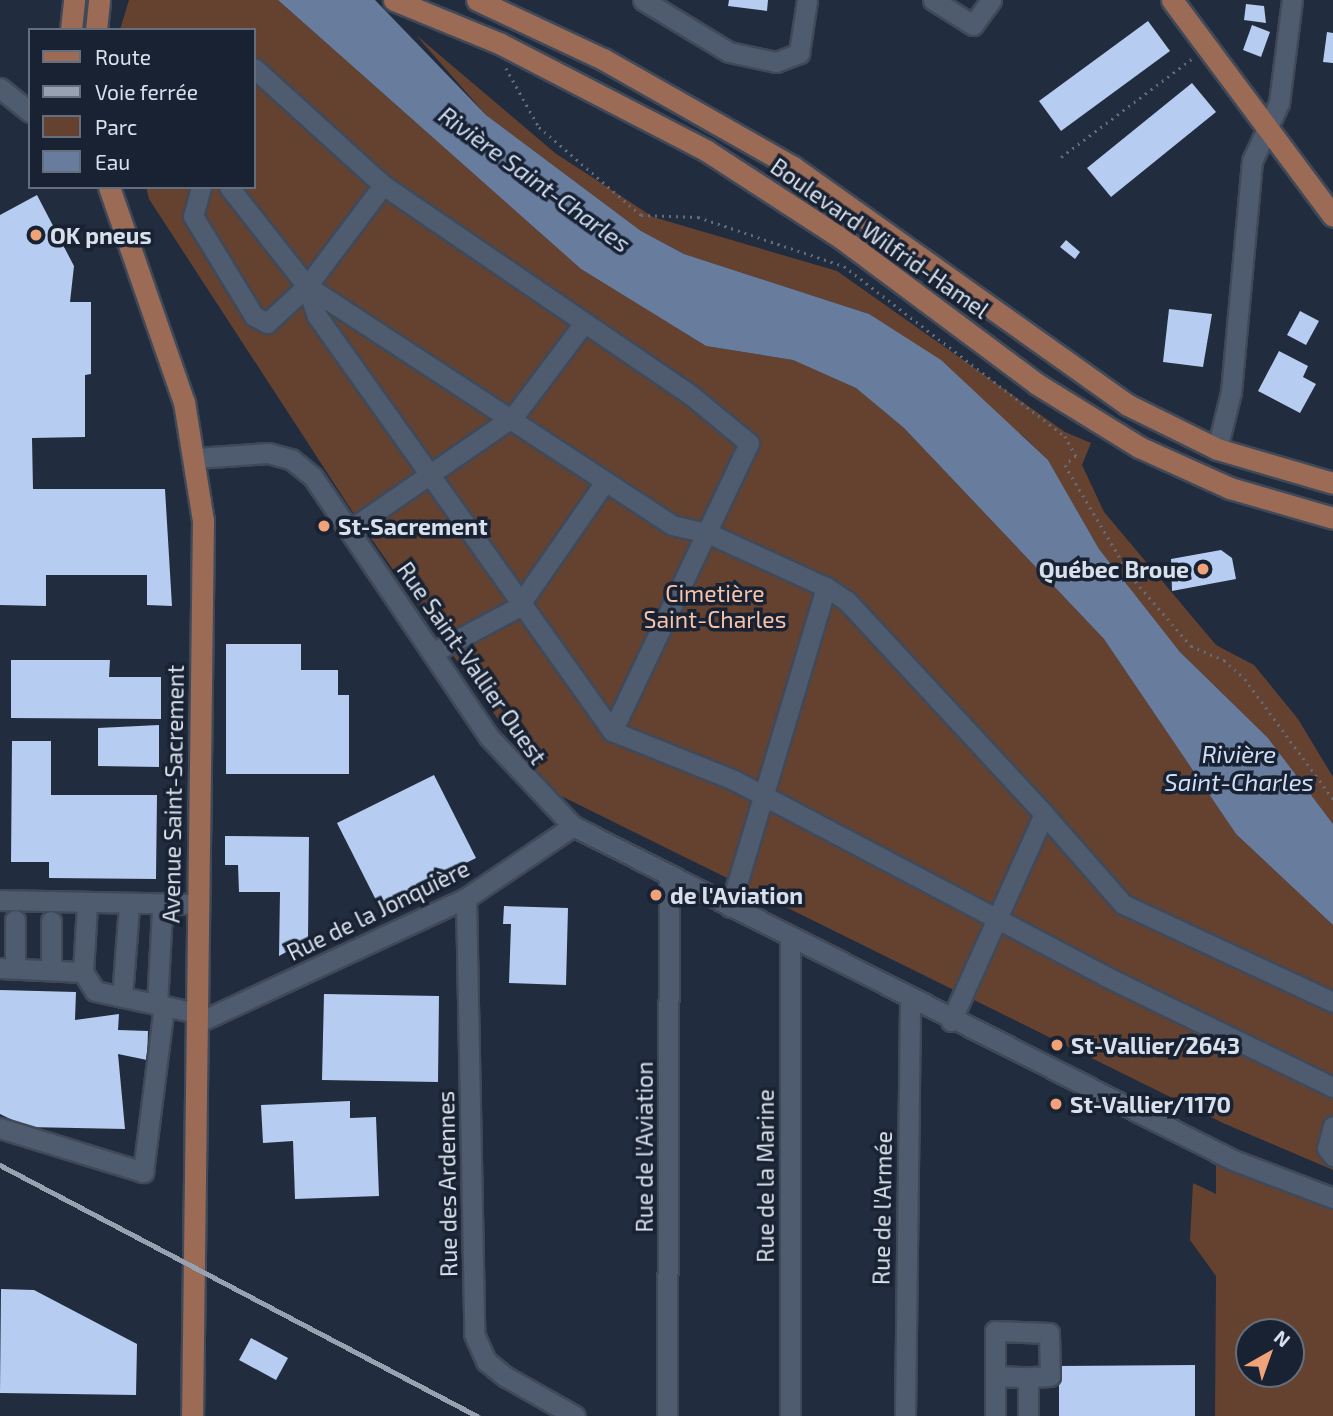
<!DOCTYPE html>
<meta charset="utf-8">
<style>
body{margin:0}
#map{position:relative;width:1333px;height:1416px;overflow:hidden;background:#212c3e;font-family:"Exo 2",sans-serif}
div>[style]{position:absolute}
.green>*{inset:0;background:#654230}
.water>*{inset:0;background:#687d9e}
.building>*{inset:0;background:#b6ccf1}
.path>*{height:2.5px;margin-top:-1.25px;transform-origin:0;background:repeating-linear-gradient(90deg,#626c7b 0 2px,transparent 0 7px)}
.roads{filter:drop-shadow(2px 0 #404958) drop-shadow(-2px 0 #404958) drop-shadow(0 2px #404958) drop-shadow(0 -2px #404958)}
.minor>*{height:19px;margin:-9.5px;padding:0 9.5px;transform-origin:9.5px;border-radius:9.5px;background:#4f5b6f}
.major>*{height:21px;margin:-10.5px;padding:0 10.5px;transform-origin:10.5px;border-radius:10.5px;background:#9c6b55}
.rail>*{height:4.5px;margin:-2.25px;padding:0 2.25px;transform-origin:2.25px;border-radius:2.25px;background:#98a1af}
.dots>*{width:19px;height:19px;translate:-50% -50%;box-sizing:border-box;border:4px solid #182233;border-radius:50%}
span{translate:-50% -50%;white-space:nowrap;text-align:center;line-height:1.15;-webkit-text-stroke:7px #182233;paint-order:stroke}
.poi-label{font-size:23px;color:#d8e0eb;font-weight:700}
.left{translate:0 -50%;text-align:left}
.right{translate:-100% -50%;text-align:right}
.street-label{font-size:23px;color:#d8e0eb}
.park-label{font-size:23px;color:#f6c2a8}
.water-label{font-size:24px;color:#d1dff6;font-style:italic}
.legend{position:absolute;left:28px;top:28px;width:228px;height:161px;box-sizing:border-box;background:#182233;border:2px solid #656e7d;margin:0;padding:9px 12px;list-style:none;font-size:21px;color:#d8e0eb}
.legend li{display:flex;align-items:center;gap:14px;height:35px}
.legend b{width:35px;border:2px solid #656e7d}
.north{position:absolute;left:1235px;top:1318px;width:70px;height:70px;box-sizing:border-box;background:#182233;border:2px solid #656e7d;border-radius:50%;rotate:40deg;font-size:19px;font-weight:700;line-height:28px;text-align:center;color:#d8e0eb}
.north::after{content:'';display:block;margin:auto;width:24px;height:32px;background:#f0a279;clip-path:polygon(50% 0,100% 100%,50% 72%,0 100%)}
</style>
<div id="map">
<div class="green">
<div style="clip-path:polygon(129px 0,278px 0,581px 269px,706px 346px,793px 360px,856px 388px,904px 428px,1104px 639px,1236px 834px,1333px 925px,1333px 1170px,1223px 1123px,547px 789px,354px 514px,149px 199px,146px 187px,254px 187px,254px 30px,120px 30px)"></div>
<div style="clip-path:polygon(416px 35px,555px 153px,653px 217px,837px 271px,1065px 432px,1091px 443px,1082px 465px,1104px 512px,1216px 645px,1254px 665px,1298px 719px,1333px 777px,1333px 824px,1268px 738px,1180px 652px,1099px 549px,1048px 460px,1023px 436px,869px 314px,684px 254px,641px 231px,486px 115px)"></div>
<div style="clip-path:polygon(evenodd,1216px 1152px,1333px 1198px,1333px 1416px,1215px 1416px,1216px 1276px,1190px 1240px,1193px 1183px,1216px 1194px,1216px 1152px,1249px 1332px,1291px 1332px,1291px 1374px,1249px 1374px,1249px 1332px)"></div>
</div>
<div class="water">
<div style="clip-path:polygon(278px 0,375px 0,486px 115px,641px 231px,684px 254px,869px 314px,941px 360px,1048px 460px,1099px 549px,1180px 652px,1268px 738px,1333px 824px,1333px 925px,1236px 834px,1104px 639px,904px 428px,856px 388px,793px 360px,706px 346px,581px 269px)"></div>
</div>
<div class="building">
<div style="clip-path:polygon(729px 0,768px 0,767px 11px,728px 6px)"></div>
<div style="clip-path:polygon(1246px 4px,1264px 6px,1266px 23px,1244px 20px)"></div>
<div style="clip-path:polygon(1148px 21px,1170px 51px,1061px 131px,1039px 101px)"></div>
<div style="clip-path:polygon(1252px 25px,1270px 32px,1261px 57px,1243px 50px)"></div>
<div style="clip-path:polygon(1327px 32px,1333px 33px,1333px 63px,1323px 62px)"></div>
<div style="clip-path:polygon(1192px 83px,1216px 112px,1111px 197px,1087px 168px)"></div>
<div style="clip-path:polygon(37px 195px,74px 266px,70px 302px,91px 302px,91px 374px,85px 375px,85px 437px,32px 438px,33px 489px,165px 489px,172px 606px,147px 605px,147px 575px,46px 575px,46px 606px,0 605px,0 215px)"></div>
<div style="clip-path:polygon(1066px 240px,1080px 252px,1075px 259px,1060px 247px)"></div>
<div style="clip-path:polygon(1169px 309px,1212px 314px,1203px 367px,1163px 362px)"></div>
<div style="clip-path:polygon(1300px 311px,1319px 321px,1306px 345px,1287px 335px)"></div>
<div style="clip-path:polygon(1279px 351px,1308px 366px,1303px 377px,1316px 384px,1300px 413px,1258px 391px)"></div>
<div style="clip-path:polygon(1221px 550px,1232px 558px,1236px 579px,1172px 591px,1171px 559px)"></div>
<div style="clip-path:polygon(226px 644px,301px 644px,301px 670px,338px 670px,338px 695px,349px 695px,349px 774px,226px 774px)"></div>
<div style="clip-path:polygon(11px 660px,110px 660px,109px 677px,161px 677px,161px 719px,11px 718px)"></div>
<div style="clip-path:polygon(159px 725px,159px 767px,98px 766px,98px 728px)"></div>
<div style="clip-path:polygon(12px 741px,51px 741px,51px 795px,157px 795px,156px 879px,49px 878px,49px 862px,11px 862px)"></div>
<div style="clip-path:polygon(434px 775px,476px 858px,379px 906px,337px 823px)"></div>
<div style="clip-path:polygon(225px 836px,309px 837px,308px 940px,279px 956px,280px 892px,239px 892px,238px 865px,225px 865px)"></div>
<div style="clip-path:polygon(504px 906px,568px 908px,566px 985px,509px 983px,511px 924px,503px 924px)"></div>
<div style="clip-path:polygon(0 990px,76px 992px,75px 1020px,119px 1014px,118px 1030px,148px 1031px,147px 1060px,118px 1054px,125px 1129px,27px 1127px,0 1114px)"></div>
<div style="clip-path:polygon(324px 994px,439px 996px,438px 1082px,322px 1080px)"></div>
<div style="clip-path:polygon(350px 1101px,350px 1118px,376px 1117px,379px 1196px,295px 1199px,293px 1141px,263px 1143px,261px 1105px)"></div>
<div style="clip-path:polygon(1px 1289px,34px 1290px,137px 1344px,136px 1395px,0 1393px)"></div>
<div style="clip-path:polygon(251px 1338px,288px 1358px,276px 1380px,239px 1360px)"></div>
<div style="clip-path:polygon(1195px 1365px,1195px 1416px,1059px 1416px,1059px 1366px)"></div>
</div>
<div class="path">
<div style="left:506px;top:68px;width:68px;rotate:60.8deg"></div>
<div style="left:539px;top:127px;width:135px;rotate:40.8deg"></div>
<div style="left:641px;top:215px;width:57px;rotate:2deg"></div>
<div style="left:698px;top:217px;width:154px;rotate:18.6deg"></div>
<div style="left:844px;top:266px;width:279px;rotate:37.6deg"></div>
<div style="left:1065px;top:436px;width:23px;rotate:61deg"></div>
<div style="left:1076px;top:456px;width:14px;rotate:141deg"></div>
<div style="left:1065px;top:465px;width:129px;rotate:59.3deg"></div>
<div style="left:1131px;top:576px;width:92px;rotate:49.4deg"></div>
<div style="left:1191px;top:646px;width:36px;rotate:23deg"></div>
<div style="left:1224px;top:660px;width:28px;rotate:42deg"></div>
<div style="left:1245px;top:679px;width:149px;rotate:53.7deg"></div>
<div style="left:1061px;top:157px;width:165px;rotate:-36.9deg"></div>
</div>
<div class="roads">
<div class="minor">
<div style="left:643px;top:0;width:100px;rotate:31.2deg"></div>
<div style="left:729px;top:52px;width:48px;rotate:12deg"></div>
<div style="left:776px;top:62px;width:25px;rotate:-21deg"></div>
<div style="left:799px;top:53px;width:54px;rotate:-81.4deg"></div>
<div style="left:933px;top:0;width:47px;rotate:32deg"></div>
<div style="left:973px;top:25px;width:31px;rotate:-54deg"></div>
<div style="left:254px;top:68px;width:174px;rotate:42.2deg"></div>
<div style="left:383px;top:185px;width:374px;rotate:34.3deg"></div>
<div style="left:692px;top:396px;width:74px;rotate:39.5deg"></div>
<div style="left:749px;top:443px;width:319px;rotate:115.4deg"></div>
<div style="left:0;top:88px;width:38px;rotate:39deg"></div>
<div style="left:201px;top:187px;width:30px;rotate:105deg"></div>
<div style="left:193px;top:216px;width:117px;rotate:58.6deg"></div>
<div style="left:254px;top:316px;width:15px;rotate:28deg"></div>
<div style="left:267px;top:323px;width:54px;rotate:-42.8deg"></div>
<div style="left:307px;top:286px;width:126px;rotate:-53deg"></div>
<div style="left:229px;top:187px;width:126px;rotate:51.8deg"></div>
<div style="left:307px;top:286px;width:32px;rotate:72deg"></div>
<div style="left:317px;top:316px;width:509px;rotate:54.59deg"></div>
<div style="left:612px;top:731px;width:131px;rotate:21.9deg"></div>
<div style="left:734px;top:780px;width:420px;rotate:27.8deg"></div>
<div style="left:1105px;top:976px;width:254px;rotate:26deg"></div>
<div style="left:307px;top:286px;width:436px;rotate:33.2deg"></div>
<div style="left:672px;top:525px;width:39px;rotate:13deg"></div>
<div style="left:710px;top:534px;width:128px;rotate:24.6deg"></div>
<div style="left:826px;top:587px;width:334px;rotate:106.7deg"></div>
<div style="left:1217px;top:449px;width:59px;rotate:-76.2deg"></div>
<div style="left:1231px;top:392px;width:232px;rotate:-84.8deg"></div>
<div style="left:1252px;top:161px;width:64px;rotate:-65deg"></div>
<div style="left:1279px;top:103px;width:104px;rotate:-82.8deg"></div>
<div style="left:197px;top:458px;width:71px;rotate:-4deg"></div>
<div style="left:268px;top:453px;width:24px;rotate:15deg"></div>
<div style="left:291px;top:459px;width:28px;rotate:39deg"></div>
<div style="left:313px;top:477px;width:314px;rotate:55.9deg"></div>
<div style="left:489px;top:737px;width:122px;rotate:46.7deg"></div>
<div style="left:573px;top:826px;width:740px;rotate:26.84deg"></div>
<div style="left:1233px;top:1160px;width:107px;rotate:20.8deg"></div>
<div style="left:349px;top:530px;width:201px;rotate:-34.6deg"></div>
<div style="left:514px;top:416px;width:115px;rotate:-53.1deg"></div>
<div style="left:826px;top:587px;width:25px;rotate:34deg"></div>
<div style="left:847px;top:601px;width:290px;rotate:47.2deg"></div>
<div style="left:1044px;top:814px;width:227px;rotate:114.2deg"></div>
<div style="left:432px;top:653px;width:98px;rotate:-28.1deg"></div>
<div style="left:518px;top:607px;width:152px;rotate:-55.2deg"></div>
<div style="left:1044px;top:814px;width:120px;rotate:48.7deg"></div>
<div style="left:1123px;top:904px;width:232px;rotate:25deg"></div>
<div style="left:466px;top:898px;width:436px;rotate:88.9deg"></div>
<div style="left:474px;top:1334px;width:30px;rotate:66deg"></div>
<div style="left:486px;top:1361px;width:26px;rotate:39deg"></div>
<div style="left:506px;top:1377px;width:79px;rotate:29.5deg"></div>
<div style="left:0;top:900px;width:198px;rotate:1.2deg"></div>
<div style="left:790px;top:936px;width:480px;rotate:90deg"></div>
<div style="left:0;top:968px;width:83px;rotate:2.8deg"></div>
<div style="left:83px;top:972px;width:22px;rotate:58deg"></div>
<div style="left:95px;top:991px;width:104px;rotate:12.2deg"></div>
<div style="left:15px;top:968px;width:48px;rotate:-90deg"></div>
<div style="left:51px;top:970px;width:49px;rotate:-90deg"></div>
<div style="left:83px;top:972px;width:68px;rotate:-86.6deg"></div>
<div style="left:122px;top:997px;width:91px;rotate:-85.6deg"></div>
<div style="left:157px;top:1005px;width:97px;rotate:-87deg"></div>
<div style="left:197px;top:1023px;width:297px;rotate:-24.9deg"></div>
<div style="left:466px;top:898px;width:129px;rotate:-33.9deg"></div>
<div style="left:1333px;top:1126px;width:23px;rotate:105deg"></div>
<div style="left:1327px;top:1148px;width:10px;rotate:53deg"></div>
<div style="left:0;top:1128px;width:150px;rotate:17.1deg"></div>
<div style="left:143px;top:1172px;width:167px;rotate:-82.8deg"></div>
<div style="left:995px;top:1376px;width:45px;rotate:-90deg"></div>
<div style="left:995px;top:1331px;width:54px;rotate:2.1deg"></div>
<div style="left:1049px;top:1333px;width:43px;rotate:88.7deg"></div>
<div style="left:1050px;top:1376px;width:22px;rotate:177deg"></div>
<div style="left:667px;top:1416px;width:538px;rotate:-89.79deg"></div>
<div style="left:905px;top:1416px;width:415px;rotate:-89.3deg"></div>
<div style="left:995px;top:1416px;width:40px;rotate:-90deg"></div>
<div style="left:995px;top:1376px;width:33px;rotate:2deg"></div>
<div style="left:1028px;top:1377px;width:39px;rotate:90deg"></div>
</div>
<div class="major">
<div style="left:394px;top:0;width:113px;rotate:22.3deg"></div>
<div style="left:499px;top:43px;width:234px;rotate:27.4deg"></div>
<div style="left:707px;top:151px;width:163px;rotate:33deg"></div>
<div style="left:844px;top:240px;width:241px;rotate:36.7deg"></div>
<div style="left:1037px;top:384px;width:120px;rotate:31.7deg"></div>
<div style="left:1139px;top:447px;width:100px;rotate:24.3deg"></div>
<div style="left:1230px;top:488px;width:107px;rotate:16.2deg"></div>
<div style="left:477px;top:0;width:139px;rotate:25.1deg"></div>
<div style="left:603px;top:59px;width:219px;rotate:29.6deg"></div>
<div style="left:793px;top:167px;width:409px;rotate:35.4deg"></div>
<div style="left:1126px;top:404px;width:102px;rotate:26.3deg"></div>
<div style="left:1217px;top:449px;width:121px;rotate:16.3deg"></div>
<div style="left:1172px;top:0;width:269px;rotate:53.3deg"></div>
<div style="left:71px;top:30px;width:30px;rotate:-84deg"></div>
<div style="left:96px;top:30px;width:30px;rotate:-84deg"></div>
<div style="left:109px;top:187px;width:228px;rotate:70.8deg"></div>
<div style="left:184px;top:402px;width:121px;rotate:80.9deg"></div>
<div style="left:203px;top:521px;width:895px;rotate:90.7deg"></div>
</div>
</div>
<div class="rail">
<div style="left:0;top:1165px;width:539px;rotate:27.75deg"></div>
</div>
<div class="dots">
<div style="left:36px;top:235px;background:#f0a279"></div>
<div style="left:324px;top:526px;background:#f0a279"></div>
<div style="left:1203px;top:569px;background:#f0a279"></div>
<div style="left:656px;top:895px;background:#f0a279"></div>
<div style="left:1057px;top:1045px;background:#f0a279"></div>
<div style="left:1056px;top:1104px;background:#f0a279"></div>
</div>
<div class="poi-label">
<span class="left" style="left:50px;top:235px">OK pneus</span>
<span class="left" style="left:338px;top:526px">St-Sacrement</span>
<span class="right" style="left:1189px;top:569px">Québec Broue</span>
<span class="left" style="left:670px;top:895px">de l'Aviation</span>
<span class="left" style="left:1071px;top:1045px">St-Vallier/2643</span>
<span class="left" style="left:1070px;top:1104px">St-Vallier/1170</span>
</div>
<div class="street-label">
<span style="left:880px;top:238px;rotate:35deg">Boulevard Wilfrid-Hamel</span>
<span style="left:472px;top:663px;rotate:55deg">Rue Saint-Vallier Ouest</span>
<span style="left:173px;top:794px;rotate:-89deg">Avenue Saint-Sacrement</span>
<span style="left:378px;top:910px;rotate:-26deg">Rue de la Jonquière</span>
<span style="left:644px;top:1147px;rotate:-90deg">Rue de l'Aviation</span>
<span style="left:765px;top:1176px;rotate:-90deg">Rue de la Marine</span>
<span style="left:447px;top:1184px;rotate:-91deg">Rue des Ardennes</span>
<span style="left:882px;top:1208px;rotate:-89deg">Rue de l'Armée</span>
</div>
<div class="park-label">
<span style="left:715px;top:606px">Cimetière<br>Saint-Charles</span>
</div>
<div class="water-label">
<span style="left:535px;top:179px;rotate:36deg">Rivière Saint-Charles</span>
<span style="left:1239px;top:768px">Rivière<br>Saint-Charles</span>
</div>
<ul class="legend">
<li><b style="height:9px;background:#9c6b55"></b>Route</li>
<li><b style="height:9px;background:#98a1af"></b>Voie ferrée</li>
<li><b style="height:19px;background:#654230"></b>Parc</li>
<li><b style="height:19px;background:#687d9e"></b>Eau</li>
</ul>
<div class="north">N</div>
</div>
